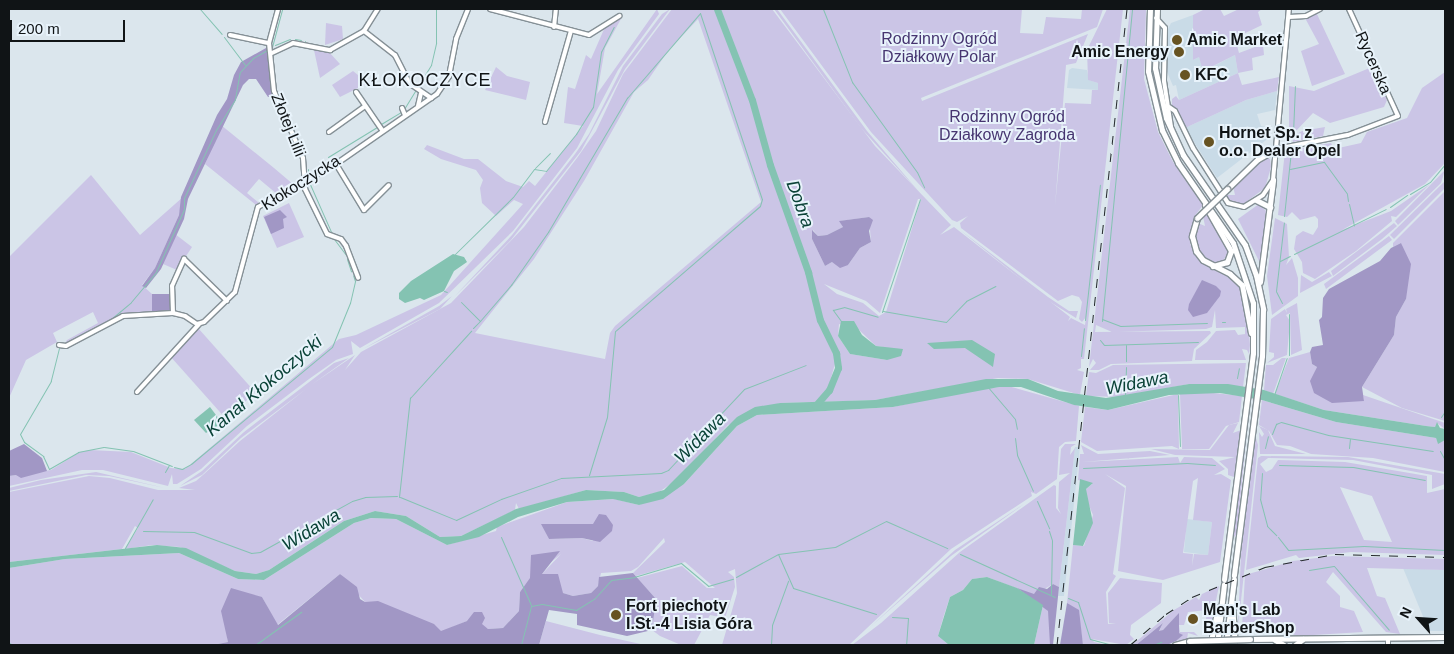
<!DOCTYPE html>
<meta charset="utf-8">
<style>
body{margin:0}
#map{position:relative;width:1454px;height:654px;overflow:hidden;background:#dbe6ed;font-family:Arial,sans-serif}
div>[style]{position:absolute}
.built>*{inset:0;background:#c9dbe7}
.green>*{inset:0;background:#cbc5e6}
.forest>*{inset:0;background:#a197c5}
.water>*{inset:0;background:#84c3b2}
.stream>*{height:1px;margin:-0.5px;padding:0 0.5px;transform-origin:0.5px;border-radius:0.5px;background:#84c3b2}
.river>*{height:7px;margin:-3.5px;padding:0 3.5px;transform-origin:3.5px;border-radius:3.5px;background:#84c3b2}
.roads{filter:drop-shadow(1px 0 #859096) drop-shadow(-1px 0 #859096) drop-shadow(0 1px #859096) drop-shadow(0 -1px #859096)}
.street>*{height:4px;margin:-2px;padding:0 2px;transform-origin:2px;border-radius:2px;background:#fff}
.secondary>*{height:5px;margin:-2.5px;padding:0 2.5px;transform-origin:2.5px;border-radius:2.5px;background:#fff}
.rail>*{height:1px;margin-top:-0.5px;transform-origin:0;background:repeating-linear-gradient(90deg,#24292c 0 9px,transparent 0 18px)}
.bridges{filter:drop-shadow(1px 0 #859096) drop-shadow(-1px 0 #859096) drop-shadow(0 1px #859096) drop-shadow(0 -1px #859096)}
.secondary-bridge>*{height:5px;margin:-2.5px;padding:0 2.5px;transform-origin:2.5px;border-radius:2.5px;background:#fff}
.dots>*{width:14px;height:14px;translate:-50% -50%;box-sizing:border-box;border:2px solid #e8f3fb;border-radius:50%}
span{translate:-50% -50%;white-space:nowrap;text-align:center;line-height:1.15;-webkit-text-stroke:4px #e8f3fb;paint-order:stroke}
.park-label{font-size:16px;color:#463570}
.poi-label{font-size:16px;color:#101416;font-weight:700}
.left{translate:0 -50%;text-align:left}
.right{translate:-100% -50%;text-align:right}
.street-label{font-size:16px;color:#101416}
.neighbourhood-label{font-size:18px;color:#101416;letter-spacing:1px}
.water-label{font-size:18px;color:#0a4237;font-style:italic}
.frame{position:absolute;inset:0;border:10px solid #101416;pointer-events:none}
.north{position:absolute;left:1394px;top:594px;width:50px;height:50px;-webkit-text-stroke:4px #e8f3fb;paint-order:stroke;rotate:296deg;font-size:14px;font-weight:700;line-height:20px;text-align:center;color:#101416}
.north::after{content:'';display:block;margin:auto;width:18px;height:22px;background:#101416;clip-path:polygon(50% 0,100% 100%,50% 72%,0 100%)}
.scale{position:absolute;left:10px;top:20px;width:115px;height:22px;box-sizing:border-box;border:2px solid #101416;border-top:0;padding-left:6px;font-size:15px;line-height:18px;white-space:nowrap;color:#101416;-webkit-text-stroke:4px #e8f3fb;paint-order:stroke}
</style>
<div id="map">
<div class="built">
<div style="clip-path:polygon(1193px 15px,1193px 60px,1199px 57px,1204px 71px,1235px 55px,1238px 73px,1179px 100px,1176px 85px,1173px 86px,1165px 67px,1165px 35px,1171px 23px)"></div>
<div style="clip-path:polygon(1072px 68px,1087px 70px,1089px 80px,1098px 83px,1098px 90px,1067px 88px,1069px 70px)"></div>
<div style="clip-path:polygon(1277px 91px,1275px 110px,1257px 114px,1261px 126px,1270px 128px,1270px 137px,1217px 178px,1185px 128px,1246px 100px)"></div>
<div style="clip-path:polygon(1075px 447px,1080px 447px,1064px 596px,1058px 596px)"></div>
<div style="clip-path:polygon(1187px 519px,1212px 522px,1208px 555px,1184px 552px)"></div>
<div style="clip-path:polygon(1403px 568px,1445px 570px,1445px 631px,1429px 631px)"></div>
</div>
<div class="green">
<div style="clip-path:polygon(657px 9px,659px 14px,618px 70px,577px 148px,513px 231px,439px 303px,360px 348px,351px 341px,353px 354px,336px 360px,309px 379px,247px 426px,201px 469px,177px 484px,173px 484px,172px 474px,168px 486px,103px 470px,82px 470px,9px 486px,9px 476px,51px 470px,80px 452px,90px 450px,131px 452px,171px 468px,185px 469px,339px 339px,356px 335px,441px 295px,523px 204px,514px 200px,496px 216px,482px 203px,480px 188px,483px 180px,476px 170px,441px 159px,424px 149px,427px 145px,464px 159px,478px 159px,506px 181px,523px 187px,529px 181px,535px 186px,583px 126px,564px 123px,568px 87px,575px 89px,586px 55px,591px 59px,605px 27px,622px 17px,605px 48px,597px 94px)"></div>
<div style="clip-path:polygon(670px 9px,625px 69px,581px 151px,511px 240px,455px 296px,512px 235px,575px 154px,589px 134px,623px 66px,662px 14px)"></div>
<div style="clip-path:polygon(evenodd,672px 9px,716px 9px,750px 99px,768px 164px,808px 274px,818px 320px,836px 360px,828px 389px,821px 398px,815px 402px,780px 403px,728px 425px,678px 479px,659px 492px,639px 497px,624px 492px,586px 490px,519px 509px,516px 503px,515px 510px,461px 536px,440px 537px,406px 516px,375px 511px,344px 521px,269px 570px,256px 574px,235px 571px,180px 547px,152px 545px,125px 549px,138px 528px,135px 526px,122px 549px,9px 562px,9px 492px,89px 476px,110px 478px,158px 490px,195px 490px,179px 488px,196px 481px,204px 474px,240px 441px,306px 389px,241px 438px,202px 475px,180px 486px,202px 471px,244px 432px,334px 363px,349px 358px,311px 385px,355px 355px,345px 370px,361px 352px,451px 303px,524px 227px,577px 158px,596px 131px,623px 74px,672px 9px,698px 19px,761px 202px,615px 326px,610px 333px,605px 359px,475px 333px,534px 259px,584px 181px,634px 92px,648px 80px,668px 51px,698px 19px)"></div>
<div style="clip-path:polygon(evenodd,718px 9px,772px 9px,875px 146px,951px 225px,940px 235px,954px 227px,1070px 317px,1068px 321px,1071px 318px,1085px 325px,1086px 317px,1082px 322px,1079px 319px,1082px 302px,1079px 297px,1072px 295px,1058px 301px,961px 228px,960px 223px,968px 216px,957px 222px,952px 220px,871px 132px,780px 9px,1022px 9px,1020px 33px,1043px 34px,1046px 17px,1081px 19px,1082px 9px,1103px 9px,1097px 27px,921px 98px,922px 101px,1088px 34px,1076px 63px,1066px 65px,1055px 206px,1065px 103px,1091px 104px,1092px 90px,1098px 90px,1098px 83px,1088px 80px,1087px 50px,1107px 9px,1123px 9px,1084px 359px,1081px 359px,1081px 368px,1077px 370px,1084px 372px,1080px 395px,1028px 379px,998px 378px,875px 400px,820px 402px,839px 367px,838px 358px,821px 319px,810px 276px,718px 9px,918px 199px,921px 199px,886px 312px,879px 316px,863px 303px,837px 294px,824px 284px,866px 301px,880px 313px,918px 199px,718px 9px,869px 217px,871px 242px,860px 248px,848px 265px,832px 262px,825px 266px,812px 239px,813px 230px,818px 236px,827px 235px,843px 227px,840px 221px,869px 217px,718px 9px,839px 324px,857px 328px,876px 346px,883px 347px,887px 360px,850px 354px,838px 336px,839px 324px)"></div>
<div style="clip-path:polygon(774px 9px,777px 9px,867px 131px,920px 193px,861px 128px)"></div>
<div style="clip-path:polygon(1130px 9px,1146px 9px,1144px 79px,1158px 132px,1173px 162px,1203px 205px,1194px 217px,1190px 244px,1201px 261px,1239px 283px,1247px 311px,1250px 345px,1249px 354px,1247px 350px,1242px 349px,1246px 360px,1195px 360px,1196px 350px,1207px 342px,1216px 331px,1235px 330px,1238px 335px,1245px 334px,1245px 327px,1216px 328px,1215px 310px,1212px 327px,1206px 329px,1112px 332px,1096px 325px,1095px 332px,1210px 331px,1211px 333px,1194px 349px,1192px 361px,1111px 364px,1099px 370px,1090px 370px,1096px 363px,1093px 359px,1089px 367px)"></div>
<div style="clip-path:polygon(1205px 9px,1220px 9px,1224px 16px,1239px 9px,1262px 9px,1258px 12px,1262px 25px,1235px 38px,1239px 53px,1263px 44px,1264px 55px,1252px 58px,1253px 70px,1238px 73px,1242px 85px,1279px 77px,1277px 91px,1246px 100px,1185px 128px,1177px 110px,1172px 106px,1172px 99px,1176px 96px,1179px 100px,1238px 73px,1235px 55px,1203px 71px,1199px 57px,1193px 60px,1193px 15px)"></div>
<div style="clip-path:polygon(1316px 12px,1345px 74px,1312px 86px,1301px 51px,1319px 44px,1305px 18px)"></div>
<div style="clip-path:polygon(326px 23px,342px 26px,343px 39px,325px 45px)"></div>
<div style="clip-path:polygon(314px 50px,328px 51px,340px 64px,320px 78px)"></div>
<div style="clip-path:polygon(496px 67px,507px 76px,530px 82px,526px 100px,485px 90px)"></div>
<div style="clip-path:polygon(1372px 67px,1387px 100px,1384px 107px,1330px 123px,1313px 113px,1295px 132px,1289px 130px,1289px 86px,1314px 91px)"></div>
<div style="clip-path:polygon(353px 71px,368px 83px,340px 97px,332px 85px)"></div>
<div style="clip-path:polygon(1445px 72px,1445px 163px,1425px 184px,1342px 230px,1391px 211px,1430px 184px,1396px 217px,1391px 216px,1392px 221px,1356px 251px,1315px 279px,1303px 273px,1302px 262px,1294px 249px,1296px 236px,1303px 231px,1313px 235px,1318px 227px,1318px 219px,1315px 216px,1300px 220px,1292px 212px,1287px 217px,1278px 215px,1285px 151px,1331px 143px,1334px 149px,1361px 143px,1367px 132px,1407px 118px,1422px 88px)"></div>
<div style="clip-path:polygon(221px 125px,274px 168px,294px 185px,277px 194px,259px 179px,247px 193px,259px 203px,256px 205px,205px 164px)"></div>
<div style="clip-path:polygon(1325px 127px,1323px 136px,1293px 142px,1292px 137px,1302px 131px)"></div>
<div style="clip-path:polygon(1266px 157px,1270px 159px,1271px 167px,1265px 188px,1242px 205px,1230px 202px,1225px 195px,1235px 195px,1233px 186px)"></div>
<div style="clip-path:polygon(1445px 170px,1441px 183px,1398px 225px,1395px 221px)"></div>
<div style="clip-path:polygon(91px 175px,140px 235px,183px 197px,179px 215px,155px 268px,142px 285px,152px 294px,152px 312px,123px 314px,64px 345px,67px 340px,98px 323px,93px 312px,53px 333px,57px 342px,26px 360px,9px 398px,9px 257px)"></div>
<div style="clip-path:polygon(1445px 181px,1445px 188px,1394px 239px,1390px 235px)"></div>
<div style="clip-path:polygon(1445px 191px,1445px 421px,1402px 408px,1362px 387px,1394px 335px,1396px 317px,1406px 299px,1401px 243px,1393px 247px,1393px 243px)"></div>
<div style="clip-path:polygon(289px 203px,304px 237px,277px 248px,263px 216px)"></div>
<div style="clip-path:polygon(1259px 204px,1266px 211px,1260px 263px,1238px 219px)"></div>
<div style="clip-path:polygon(1207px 212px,1229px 253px,1220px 264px,1208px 260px,1197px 248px,1195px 231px,1198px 223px,1205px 226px,1203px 216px)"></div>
<div style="clip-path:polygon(1275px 218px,1287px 224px,1289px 257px,1286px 265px,1292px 258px,1298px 278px,1298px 296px,1272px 315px,1267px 276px)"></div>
<div style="clip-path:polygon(1394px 223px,1397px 226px,1382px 239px,1333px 276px,1331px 271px)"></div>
<div style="clip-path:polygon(960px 230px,1048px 297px,1069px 311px,1078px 311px,1076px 318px,1047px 300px)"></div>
<div style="clip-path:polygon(175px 234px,192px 247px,177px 270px,163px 264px)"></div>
<div style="clip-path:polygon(1389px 236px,1392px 240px,1326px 289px,1324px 284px)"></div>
<div style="clip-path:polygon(1329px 272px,1332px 276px,1300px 293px,1301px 275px,1312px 282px)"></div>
<div style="clip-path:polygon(452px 296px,440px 309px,363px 349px,439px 306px)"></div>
<div style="clip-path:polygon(1297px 303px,1302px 350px,1291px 355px,1290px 313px,1286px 315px,1290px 321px,1287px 355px,1267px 363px,1274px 357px,1274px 353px,1269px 352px,1271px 319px,1285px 309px,1287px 313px,1286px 309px)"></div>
<div style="clip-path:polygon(198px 328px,255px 392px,227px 420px,170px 356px)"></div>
<div style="clip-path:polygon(1310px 352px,1312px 364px,1317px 367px,1311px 381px,1364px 401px,1363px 395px,1445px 423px,1445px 429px,1437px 423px,1435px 427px,1426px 426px,1324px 410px,1275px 394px,1289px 358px)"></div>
<div style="clip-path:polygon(1282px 358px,1286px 358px,1273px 394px,1264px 390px,1266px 365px,1273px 365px)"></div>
<div style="clip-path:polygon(1246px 363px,1243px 387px,1189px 384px,1120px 397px,1086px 396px,1089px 372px,1096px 373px,1113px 365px)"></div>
<div style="clip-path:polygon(evenodd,1008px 386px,1079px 406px,1076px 441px,1065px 442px,1059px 447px,1057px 479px,1036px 494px,1031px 492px,1032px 496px,951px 549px,849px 645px,722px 645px,737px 593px,735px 569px,728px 572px,734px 577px,735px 587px,725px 618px,710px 615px,694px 645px,681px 645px,660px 636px,652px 630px,656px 599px,637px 578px,682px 566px,707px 588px,715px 588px,685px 562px,636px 576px,633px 573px,665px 542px,664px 538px,638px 567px,631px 571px,601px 573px,598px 586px,591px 593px,573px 596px,563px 593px,542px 574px,561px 554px,530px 579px,520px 592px,519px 611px,503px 628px,488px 629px,467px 621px,441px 632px,365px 602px,340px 574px,277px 625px,262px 597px,226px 628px,228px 642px,213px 645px,9px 645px,9px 568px,65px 559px,179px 553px,238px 579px,264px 580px,354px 523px,371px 518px,396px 519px,447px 545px,496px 531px,497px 527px,567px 502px,614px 499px,639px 505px,684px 484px,737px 426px,757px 415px,893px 407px,971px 390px,1008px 386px,542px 524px,593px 524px,593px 541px,582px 538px,549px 539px,542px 524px)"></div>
<div style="clip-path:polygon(1204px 392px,1242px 396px,1239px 422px,1226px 426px,1209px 449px,1182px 449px,1180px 394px)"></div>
<div style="clip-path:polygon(1178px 394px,1179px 449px,1172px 446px,1097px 451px,1081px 442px,1085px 407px,1108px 410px)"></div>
<div style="clip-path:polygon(1262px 400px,1336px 422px,1436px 438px,1438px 443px,1445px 440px,1445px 472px,1373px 458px,1311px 454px,1290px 446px,1277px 445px,1269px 431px,1259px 425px)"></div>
<div style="clip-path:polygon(1238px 423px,1233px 433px,1241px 430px,1234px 477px,1228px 475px,1228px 469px,1219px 461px,1235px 457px,1175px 455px,1151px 449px,1210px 450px,1229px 425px)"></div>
<div style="clip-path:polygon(1259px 426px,1268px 430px,1275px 446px,1306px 454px,1260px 454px,1259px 432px,1262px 437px,1264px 434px)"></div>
<div style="clip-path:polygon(1247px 429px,1237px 534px,1233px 538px,1240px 477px)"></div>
<div style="clip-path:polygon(1255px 435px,1258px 445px,1238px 628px,1241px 554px)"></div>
<div style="clip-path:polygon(1065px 444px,1076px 444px,1071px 447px,1070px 455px,1075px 448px,1059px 587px,1053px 584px,1034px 595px,987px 577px,972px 579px,963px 590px,950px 597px,944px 615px,938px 636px,949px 645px,852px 645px,881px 623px,960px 552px,1054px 485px,1056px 486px,1056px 508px,1061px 514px,1058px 508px,1059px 482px,1070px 473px,1059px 475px,1061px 449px)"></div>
<div style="clip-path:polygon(evenodd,1081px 445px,1098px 454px,1150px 451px,1170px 455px,1082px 462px,1178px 457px,1180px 463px,1184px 457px,1212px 458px,1225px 469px,1214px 475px,1221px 474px,1231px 480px,1220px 562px,1163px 580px,1118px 571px,1126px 486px,1105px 474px,1125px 488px,1113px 574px,1116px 576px,1106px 592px,1108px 624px,1116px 623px,1109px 623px,1108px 593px,1120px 578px,1162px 583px,1161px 603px,1131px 625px,1130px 635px,1134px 639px,1126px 645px,1092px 639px,1094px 642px,1106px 645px,1083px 645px,1078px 612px,1067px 603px,1073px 545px,1084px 546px,1093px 515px,1085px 496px,1086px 489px,1092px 484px,1078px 480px,1080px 454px,1084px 454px,1081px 445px,1198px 478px,1193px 520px,1212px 522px,1208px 555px,1194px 554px,1192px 566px,1193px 554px,1183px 553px,1193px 481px,1198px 478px)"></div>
<div style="clip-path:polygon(evenodd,1261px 456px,1348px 457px,1445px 474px,1445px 484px,1432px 489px,1432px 475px,1353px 460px,1268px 458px,1260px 464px,1266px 472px,1272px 469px,1278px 460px,1345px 462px,1427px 476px,1427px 493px,1445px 489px,1445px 555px,1351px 552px,1299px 558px,1296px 555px,1246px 570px,1258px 458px,1261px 456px,1340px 487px,1372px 496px,1392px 542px,1364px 540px,1340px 487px)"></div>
<div style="clip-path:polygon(96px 472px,165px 488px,109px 476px,86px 475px,9px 491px,9px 488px,41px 480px)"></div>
<div style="clip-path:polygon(1024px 504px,951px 556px,869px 628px,955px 550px)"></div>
<div style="clip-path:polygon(1332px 556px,1445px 559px,1445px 570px,1367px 568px,1377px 596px,1385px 598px,1400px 634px,1386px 632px,1333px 572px,1326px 582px,1340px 596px,1340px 607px,1354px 611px,1363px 632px,1297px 636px,1283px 630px,1242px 628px,1245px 575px,1293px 561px)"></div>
<div style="clip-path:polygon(1219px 586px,1210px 630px,1205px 628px,1207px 610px,1188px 612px,1184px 625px,1179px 625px,1180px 632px,1194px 632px,1198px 636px,1188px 633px,1187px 639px,1176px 641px,1182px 635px,1179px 633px,1178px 621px,1179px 614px,1163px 630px,1159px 632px,1163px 623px,1136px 645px,1132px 645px,1174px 610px,1196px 597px,1199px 600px,1202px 594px)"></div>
<div style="clip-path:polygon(1043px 605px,1048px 611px,1051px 623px,1050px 645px,1034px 645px)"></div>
<div style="clip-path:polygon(546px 621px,600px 635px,645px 645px,539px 645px)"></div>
</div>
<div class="forest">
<div style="clip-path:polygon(266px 48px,269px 50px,274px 95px,268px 97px,256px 79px,249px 79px,243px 85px,188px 199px,184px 219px,161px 269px,146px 288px,142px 286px,155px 268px,179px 215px,181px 197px,217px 115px,227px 99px,234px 75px,241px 62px)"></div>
<div style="clip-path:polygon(280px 210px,287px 217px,283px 219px,284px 228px,271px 234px,264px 217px)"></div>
<div style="clip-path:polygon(869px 217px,873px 220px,869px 231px,871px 242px,860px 248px,848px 265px,840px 268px,832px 262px,825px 266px,812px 239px,812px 230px,818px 236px,827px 235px,843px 227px,839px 221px)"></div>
<div style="clip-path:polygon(1401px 243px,1411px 264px,1406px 299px,1396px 317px,1394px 335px,1362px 387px,1364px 401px,1332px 403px,1314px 393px,1310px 381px,1317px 367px,1312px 364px,1310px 352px,1312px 347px,1323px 345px,1319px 320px,1322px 317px,1323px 298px,1329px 289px,1380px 261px,1391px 248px)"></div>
<div style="clip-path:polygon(1202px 280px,1216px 286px,1221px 291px,1220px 296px,1207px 313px,1193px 317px,1188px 310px,1189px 304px)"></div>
<div style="clip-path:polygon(152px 294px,171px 294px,170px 310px,152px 312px)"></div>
<div style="clip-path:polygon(24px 444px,42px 458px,47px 471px,21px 478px,16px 475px,9px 476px,9px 451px)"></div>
<div style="clip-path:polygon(599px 514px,606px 515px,613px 525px,612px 531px,600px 542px,582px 538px,549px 539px,541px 524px,593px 524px)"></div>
<div style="clip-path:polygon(560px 551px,542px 574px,558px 574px,563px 593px,573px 596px,591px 593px,598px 586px,599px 577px,633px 573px,656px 599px,652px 630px,627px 636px,577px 625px,577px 614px,549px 610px,539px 645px,213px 645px,228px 642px,221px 611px,231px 588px,262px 597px,278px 625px,340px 574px,357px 587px,360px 599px,365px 602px,378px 601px,434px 624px,441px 631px,467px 621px,474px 612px,482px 612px,485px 618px,482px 624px,488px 629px,503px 628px,519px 611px,520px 592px,530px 578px,531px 555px)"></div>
<div style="clip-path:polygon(1053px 584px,1059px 587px,1053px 645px,1050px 645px,1048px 611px,1017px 588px,1034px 594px,1039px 587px,1047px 589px)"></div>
<div style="clip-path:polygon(1067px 603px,1079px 610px,1083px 645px,1060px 645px)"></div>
<div style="clip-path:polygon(1179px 613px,1179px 633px,1183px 635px,1176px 641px,1167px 645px,1136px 645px,1163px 623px,1159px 631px,1163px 630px)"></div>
</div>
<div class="water">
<div style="clip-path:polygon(453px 254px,464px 257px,467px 262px,454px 271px,444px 291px,424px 300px,420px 298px,405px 303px,399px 299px,399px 293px,411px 281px)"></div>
<div style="clip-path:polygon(841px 321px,854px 321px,862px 335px,876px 346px,903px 349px,901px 356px,887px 360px,850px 354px,838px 336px)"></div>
<div style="clip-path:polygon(972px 340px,995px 354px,993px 367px,965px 348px,934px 349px,927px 343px)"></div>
<div style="clip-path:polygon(986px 379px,1028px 379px,1058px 391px,1106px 398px,1189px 384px,1228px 384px,1264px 390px,1324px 410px,1426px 426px,1435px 427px,1437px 422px,1440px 428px,1445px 429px,1445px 440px,1438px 444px,1436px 438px,1336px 422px,1262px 400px,1220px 393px,1169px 395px,1108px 410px,1074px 405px,1021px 387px,999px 387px,893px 407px,757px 415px,737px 426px,684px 484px,663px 499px,639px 505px,613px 499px,567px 502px,518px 517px,479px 537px,447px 545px,396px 519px,371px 518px,354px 523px,264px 580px,238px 579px,179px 553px,65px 559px,9px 568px,9px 562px,157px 545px,186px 548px,235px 571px,256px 574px,269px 570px,344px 521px,375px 511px,406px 516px,440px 537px,461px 536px,516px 509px,586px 490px,624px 492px,639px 497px,664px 490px,737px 417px,755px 407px,780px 403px,875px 400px)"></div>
<div style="clip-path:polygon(210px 407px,222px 423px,206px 433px,194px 420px)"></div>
<div style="clip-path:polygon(1080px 479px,1093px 483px,1086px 489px,1093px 523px,1083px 546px,1073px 545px)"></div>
<div style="clip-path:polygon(987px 577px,1017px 588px,1043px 605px,1034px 645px,949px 645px,938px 636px,950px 597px,963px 590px,972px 579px)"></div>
</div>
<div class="stream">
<div style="left:200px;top:9px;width:33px;rotate:49deg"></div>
<div style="left:823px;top:9px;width:79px;rotate:68.3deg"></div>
<div style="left:852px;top:82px;width:111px;rotate:54.2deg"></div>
<div style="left:917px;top:172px;width:17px;rotate:65deg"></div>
<div style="left:224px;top:37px;width:35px;rotate:53deg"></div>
<div style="left:295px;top:39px;width:6px;rotate:9deg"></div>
<div style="left:305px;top:41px;width:1px;rotate:90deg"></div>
<div style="left:309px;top:43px;width:9px;rotate:18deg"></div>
<div style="left:275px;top:45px;width:16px;rotate:-22deg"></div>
<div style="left:331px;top:46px;width:5px;rotate:-11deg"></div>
<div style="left:272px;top:47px;width:39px;rotate:-75deg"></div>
<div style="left:404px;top:109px;width:52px;rotate:-58.5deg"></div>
<div style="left:431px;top:65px;width:23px;rotate:-77deg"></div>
<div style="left:436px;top:43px;width:34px;rotate:-90deg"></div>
<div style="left:381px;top:124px;width:23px;rotate:-31deg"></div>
<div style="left:1293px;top:133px;width:47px;rotate:-87.6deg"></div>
<div style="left:328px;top:157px;width:57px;rotate:-31.5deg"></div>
<div style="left:535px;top:168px;width:21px;rotate:-45deg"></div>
<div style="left:1290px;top:169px;width:35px;rotate:-12deg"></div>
<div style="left:1324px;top:162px;width:39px;rotate:54deg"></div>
<div style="left:1347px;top:194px;width:7px;rotate:82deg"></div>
<div style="left:308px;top:178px;width:9px;rotate:-90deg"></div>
<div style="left:309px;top:182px;width:57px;rotate:66.1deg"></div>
<div style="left:1410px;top:194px;width:23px;rotate:-31deg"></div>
<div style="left:1430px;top:182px;width:23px;rotate:-50deg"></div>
<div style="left:1349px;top:204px;width:22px;rotate:77deg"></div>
<div style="left:1390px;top:207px;width:21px;rotate:-35deg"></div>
<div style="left:1284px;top:216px;width:65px;rotate:-83.9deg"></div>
<div style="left:334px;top:239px;width:20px;rotate:53deg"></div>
<div style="left:455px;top:254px;width:81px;rotate:-44.5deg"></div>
<div style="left:513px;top:197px;width:35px;rotate:-53deg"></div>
<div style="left:534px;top:169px;width:12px;rotate:9deg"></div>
<div style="left:546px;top:171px;width:48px;rotate:-51deg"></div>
<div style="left:576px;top:134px;width:32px;rotate:-58deg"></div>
<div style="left:593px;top:107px;width:56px;rotate:-81.7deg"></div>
<div style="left:601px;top:52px;width:28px;rotate:-63deg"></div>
<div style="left:1294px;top:254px;width:102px;rotate:-26.1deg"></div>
<div style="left:347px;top:259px;width:13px;rotate:72deg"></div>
<div style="left:1280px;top:261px;width:11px;rotate:-27deg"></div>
<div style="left:444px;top:291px;width:3px;rotate:18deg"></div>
<div style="left:461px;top:302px;width:27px;rotate:45deg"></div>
<div style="left:480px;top:321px;width:10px;rotate:135deg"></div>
<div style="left:1282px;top:303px;width:13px;rotate:-117deg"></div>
<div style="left:1276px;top:291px;width:69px;rotate:-83.4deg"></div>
<div style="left:883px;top:311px;width:64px;rotate:9.9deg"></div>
<div style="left:946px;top:322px;width:29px;rotate:-46deg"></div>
<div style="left:966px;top:301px;width:33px;rotate:-27deg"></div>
<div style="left:882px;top:312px;width:119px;rotate:-71.4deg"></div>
<div style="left:1289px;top:314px;width:41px;rotate:90deg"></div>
<div style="left:1102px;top:319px;width:19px;rotate:21deg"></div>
<div style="left:1120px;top:326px;width:87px;rotate:-2deg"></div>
<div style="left:1085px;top:320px;width:136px;rotate:-83.7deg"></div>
<div style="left:480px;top:321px;width:48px;rotate:-49.3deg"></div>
<div style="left:511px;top:285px;width:65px;rotate:-55.1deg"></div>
<div style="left:548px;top:232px;width:156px;rotate:-59.5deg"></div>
<div style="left:627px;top:98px;width:112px;rotate:-49.3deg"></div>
<div style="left:700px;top:13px;width:196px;rotate:71.6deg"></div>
<div style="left:762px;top:199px;width:7px;rotate:106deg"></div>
<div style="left:760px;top:206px;width:191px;rotate:139.2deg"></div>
<div style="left:615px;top:331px;width:86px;rotate:95.3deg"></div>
<div style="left:607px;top:417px;width:61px;rotate:107.2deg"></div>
<div style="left:841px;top:321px;width:14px;rotate:-126deg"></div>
<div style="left:833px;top:310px;width:11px;rotate:-15deg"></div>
<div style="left:844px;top:307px;width:35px;rotate:16deg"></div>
<div style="left:1102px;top:321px;width:313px;rotate:-84.5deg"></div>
<div style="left:1222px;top:322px;width:3px"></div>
<div style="left:1100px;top:340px;width:6px;rotate:51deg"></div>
<div style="left:1104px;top:345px;width:94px;rotate:-1.8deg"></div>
<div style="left:63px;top:344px;width:54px;rotate:-27.5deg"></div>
<div style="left:111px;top:319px;width:26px;rotate:-40deg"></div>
<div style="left:131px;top:302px;width:39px;rotate:-50deg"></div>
<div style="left:156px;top:272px;width:69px;rotate:-66deg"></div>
<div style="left:184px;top:209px;width:11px;rotate:-90deg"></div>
<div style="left:184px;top:198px;width:75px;rotate:-64.8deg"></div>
<div style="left:216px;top:130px;width:36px;rotate:-58deg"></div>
<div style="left:235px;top:99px;width:27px;rotate:-80deg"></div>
<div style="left:240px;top:72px;width:19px;rotate:-47deg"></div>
<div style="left:253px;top:58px;width:18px;rotate:-29deg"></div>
<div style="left:59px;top:348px;width:34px;rotate:104deg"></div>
<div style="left:51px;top:381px;width:61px;rotate:120.3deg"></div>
<div style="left:20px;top:434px;width:9px;rotate:63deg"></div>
<div style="left:24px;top:442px;width:24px;rotate:36deg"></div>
<div style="left:43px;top:456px;width:14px;rotate:65deg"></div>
<div style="left:49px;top:469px;width:34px;rotate:-30deg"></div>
<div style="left:78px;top:452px;width:26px;rotate:-11deg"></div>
<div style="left:104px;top:447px;width:29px;rotate:8deg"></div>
<div style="left:133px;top:451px;width:39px;rotate:21deg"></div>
<div style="left:1081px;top:356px;width:28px;rotate:-84deg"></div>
<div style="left:1126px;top:361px;width:16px;rotate:-90deg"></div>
<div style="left:1237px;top:378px;width:10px;rotate:-79deg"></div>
<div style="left:987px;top:386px;width:43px;rotate:49.7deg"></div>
<div style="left:1015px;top:419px;width:10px;rotate:79deg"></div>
<div style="left:1178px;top:395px;width:51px;rotate:87.8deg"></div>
<div style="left:1274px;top:395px;width:39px;rotate:-71deg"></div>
<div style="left:1125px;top:396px;width:29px;rotate:-88deg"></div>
<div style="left:1441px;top:417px;width:7px;rotate:-56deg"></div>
<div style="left:1272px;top:434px;width:11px;rotate:-68deg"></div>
<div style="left:1276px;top:424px;width:5px;rotate:-22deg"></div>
<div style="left:1281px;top:422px;width:49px;rotate:15.5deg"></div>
<div style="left:1328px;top:435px;width:106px;rotate:8.7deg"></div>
<div style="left:1015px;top:438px;width:17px;rotate:83deg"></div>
<div style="left:1017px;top:455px;width:39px;rotate:66deg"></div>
<div style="left:1265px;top:448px;width:12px;rotate:-76deg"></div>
<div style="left:1349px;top:448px;width:9px;rotate:-84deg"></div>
<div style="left:1440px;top:451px;width:10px;rotate:61deg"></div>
<div style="left:1279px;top:465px;width:74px;rotate:1.5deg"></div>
<div style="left:1353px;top:467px;width:73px;rotate:10.2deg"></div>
<div style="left:174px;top:467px;width:8px;rotate:14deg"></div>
<div style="left:182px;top:469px;width:10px;rotate:-29deg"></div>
<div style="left:191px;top:464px;width:183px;rotate:-39.7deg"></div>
<div style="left:332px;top:347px;width:48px;rotate:-67.8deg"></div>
<div style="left:350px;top:303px;width:23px;rotate:-77deg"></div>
<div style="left:355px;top:281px;width:6px;rotate:-108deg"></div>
<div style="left:1083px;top:468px;width:104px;rotate:-2.8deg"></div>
<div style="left:1187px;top:463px;width:28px;rotate:4deg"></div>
<div style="left:165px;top:472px;width:8px;rotate:-60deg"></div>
<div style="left:169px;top:465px;width:3px;rotate:18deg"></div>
<div style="left:1262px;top:473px;width:26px;rotate:94deg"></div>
<div style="left:1260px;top:499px;width:28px;rotate:75deg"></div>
<div style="left:1267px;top:526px;width:13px;rotate:45deg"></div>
<div style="left:399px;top:497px;width:100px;rotate:-83.7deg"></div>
<div style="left:410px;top:398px;width:91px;rotate:-47.7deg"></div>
<div style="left:400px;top:497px;width:61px;rotate:22.3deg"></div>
<div style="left:456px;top:520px;width:50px;rotate:-25deg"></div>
<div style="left:501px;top:499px;width:64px;rotate:-19.3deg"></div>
<div style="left:561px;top:478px;width:100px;rotate:-2.9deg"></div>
<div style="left:661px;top:473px;width:8px;rotate:-23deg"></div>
<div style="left:668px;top:470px;width:111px;rotate:-46.8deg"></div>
<div style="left:744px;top:389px;width:66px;rotate:-21.2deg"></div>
<div style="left:1037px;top:501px;width:30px;rotate:66deg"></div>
<div style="left:143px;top:531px;width:51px;rotate:1.1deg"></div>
<div style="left:194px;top:532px;width:61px;rotate:20.2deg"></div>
<div style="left:251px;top:553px;width:9px;rotate:-6deg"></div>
<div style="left:260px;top:552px;width:105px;rotate:-29deg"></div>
<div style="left:352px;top:501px;width:14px;rotate:-17deg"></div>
<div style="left:365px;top:497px;width:32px;rotate:-2deg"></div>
<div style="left:1049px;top:531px;width:9px;rotate:72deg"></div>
<div style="left:1052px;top:540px;width:54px;rotate:91.1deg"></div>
<div style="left:501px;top:537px;width:74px;rotate:66.2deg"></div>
<div style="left:1278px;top:537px;width:16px;rotate:52deg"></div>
<div style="left:1288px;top:550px;width:76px;rotate:-3deg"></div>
<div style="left:1364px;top:546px;width:81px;rotate:2.8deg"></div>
<div style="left:125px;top:548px;width:56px;rotate:-60.3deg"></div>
<div style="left:778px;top:554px;width:57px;rotate:-7deg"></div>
<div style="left:835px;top:547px;width:57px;rotate:-27deg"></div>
<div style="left:886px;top:521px;width:67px;rotate:23.9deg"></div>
<div style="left:960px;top:554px;width:104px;rotate:24.4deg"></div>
<div style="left:1309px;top:570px;width:25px;rotate:-9deg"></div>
<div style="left:1334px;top:566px;width:84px;rotate:49.3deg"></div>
<div style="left:736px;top:577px;width:48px;rotate:-28.7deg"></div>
<div style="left:778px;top:554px;width:37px;rotate:66deg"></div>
<div style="left:793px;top:588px;width:87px;rotate:17.4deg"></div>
<div style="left:1068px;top:598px;width:11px;rotate:22deg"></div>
<div style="left:1078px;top:602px;width:39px;rotate:72deg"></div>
<div style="left:1090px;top:639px;width:23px;rotate:15deg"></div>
<div style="left:892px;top:617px;width:16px;rotate:4deg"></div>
<div style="left:908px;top:618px;width:27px;rotate:94deg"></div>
<div style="left:9px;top:643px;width:4px;rotate:27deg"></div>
<div style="left:255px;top:645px;width:57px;rotate:-35.7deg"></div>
<div style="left:521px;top:645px;width:40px;rotate:-75.6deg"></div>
<div style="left:531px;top:606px;width:11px;rotate:-10deg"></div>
<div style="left:542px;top:604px;width:35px;rotate:10deg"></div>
<div style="left:576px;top:610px;width:22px;rotate:-32deg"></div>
<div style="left:595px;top:598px;width:24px;rotate:-48deg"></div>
<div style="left:611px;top:580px;width:23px;rotate:-7deg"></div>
<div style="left:634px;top:577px;width:49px;rotate:-16.6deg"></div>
<div style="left:681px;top:563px;width:35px;rotate:40deg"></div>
<div style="left:708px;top:586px;width:26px;rotate:-16deg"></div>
<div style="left:771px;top:645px;width:20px;rotate:-87deg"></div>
<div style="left:772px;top:625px;width:47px;rotate:-70deg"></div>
<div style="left:1153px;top:645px;width:9px;rotate:-21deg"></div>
</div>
<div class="river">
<div style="left:717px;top:9px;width:97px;rotate:69deg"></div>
<div style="left:752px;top:100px;width:67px;rotate:74.5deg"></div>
<div style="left:770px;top:165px;width:114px;rotate:70.4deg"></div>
<div style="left:808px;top:272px;width:49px;rotate:76deg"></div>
<div style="left:820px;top:320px;width:37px;rotate:64deg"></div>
<div style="left:836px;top:353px;width:15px;rotate:82deg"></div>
<div style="left:838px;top:368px;width:24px;rotate:112deg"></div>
<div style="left:829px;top:390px;width:21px;rotate:131deg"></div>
</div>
<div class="roads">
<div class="street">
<div style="left:490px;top:9px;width:102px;rotate:14.7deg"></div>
<div style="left:589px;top:35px;width:36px;rotate:-32deg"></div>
<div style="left:1289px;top:17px;width:17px;rotate:-3deg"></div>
<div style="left:1306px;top:16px;width:16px;rotate:-27deg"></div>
<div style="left:1156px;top:18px;width:13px;rotate:48deg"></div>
<div style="left:1165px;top:28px;width:53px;rotate:91.1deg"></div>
<div style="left:1164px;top:81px;width:47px;rotate:81.3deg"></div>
<div style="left:554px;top:27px;width:18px;rotate:-84deg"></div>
<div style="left:364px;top:31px;width:39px;rotate:38deg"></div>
<div style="left:395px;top:55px;width:31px;rotate:63deg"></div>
<div style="left:409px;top:83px;width:27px;rotate:34deg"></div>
<div style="left:364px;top:31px;width:26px;rotate:-58deg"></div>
<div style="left:230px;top:35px;width:40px;rotate:12deg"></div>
<div style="left:269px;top:43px;width:48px;rotate:84.1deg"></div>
<div style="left:274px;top:91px;width:73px;rotate:66.6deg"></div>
<div style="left:303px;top:158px;width:31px;rotate:86deg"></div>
<div style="left:305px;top:189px;width:50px;rotate:63.9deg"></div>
<div style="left:327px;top:234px;width:15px;rotate:20deg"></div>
<div style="left:341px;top:239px;width:9px;rotate:54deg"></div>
<div style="left:346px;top:246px;width:34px;rotate:69deg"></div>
<div style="left:269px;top:43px;width:35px;rotate:-75deg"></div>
<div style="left:272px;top:53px;width:23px;rotate:-25deg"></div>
<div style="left:293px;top:43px;width:38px;rotate:11deg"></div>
<div style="left:330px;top:50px;width:39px;rotate:-29deg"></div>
<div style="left:356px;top:92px;width:46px;rotate:55.6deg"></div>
<div style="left:418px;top:106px;width:13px;rotate:-77deg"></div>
<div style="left:1169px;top:107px;width:7px;rotate:34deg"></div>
<div style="left:1175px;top:111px;width:41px;rotate:64.1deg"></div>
<div style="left:1193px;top:148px;width:65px;rotate:57.5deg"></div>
<div style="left:1228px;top:203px;width:16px;rotate:14deg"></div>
<div style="left:1244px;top:207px;width:22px;rotate:-32deg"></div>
<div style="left:1263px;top:195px;width:18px;rotate:-56deg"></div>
<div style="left:1273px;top:180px;width:172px;rotate:-84.7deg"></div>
<div style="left:402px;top:108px;width:8px;rotate:67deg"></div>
<div style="left:545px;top:122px;width:95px;rotate:-74.1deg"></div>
<div style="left:329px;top:132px;width:44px;rotate:-35.8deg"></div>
<div style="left:1276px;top:149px;width:73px;rotate:-11deg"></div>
<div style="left:1348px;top:135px;width:53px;rotate:-20.8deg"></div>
<div style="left:1398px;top:116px;width:118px;rotate:-114.6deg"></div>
<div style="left:336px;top:164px;width:54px;rotate:58.7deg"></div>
<div style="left:364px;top:210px;width:35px;rotate:-45deg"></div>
<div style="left:173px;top:313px;width:27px;rotate:-92deg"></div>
<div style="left:172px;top:286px;width:30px;rotate:-66deg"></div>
<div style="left:184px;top:259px;width:60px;rotate:44.3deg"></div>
<div style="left:59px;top:345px;width:7px;rotate:8deg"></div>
<div style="left:66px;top:346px;width:64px;rotate:-27.8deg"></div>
<div style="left:123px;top:316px;width:50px;rotate:-3.4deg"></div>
<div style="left:173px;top:313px;width:12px;rotate:14deg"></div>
<div style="left:185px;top:316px;width:14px;rotate:34deg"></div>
<div style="left:197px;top:324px;width:7px;rotate:-16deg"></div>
<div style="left:204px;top:322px;width:43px;rotate:-44.1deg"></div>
<div style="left:235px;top:292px;width:88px;rotate:-74.9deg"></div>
<div style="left:258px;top:207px;width:89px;rotate:-28.9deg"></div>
<div style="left:336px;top:164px;width:123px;rotate:-34.7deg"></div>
<div style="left:437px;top:94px;width:22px;rotate:-56deg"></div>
<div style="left:449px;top:76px;width:38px;rotate:-79deg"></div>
<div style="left:456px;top:39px;width:32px;rotate:-68deg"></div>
<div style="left:137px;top:392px;width:92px;rotate:-47.6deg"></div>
<div style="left:1388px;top:638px;width:7px;rotate:90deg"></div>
</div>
<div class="secondary">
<div style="left:1150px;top:9px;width:62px;rotate:91.8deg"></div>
<div style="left:1148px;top:71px;width:61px;rotate:76.7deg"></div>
<div style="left:1162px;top:130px;width:37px;rotate:64deg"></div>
<div style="left:1178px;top:163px;width:97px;rotate:55.5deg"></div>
<div style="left:1233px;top:243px;width:63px;rotate:71.6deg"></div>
<div style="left:1253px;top:303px;width:50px;rotate:90deg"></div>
<div style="left:1253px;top:353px;width:228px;rotate:97.3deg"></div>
<div style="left:1157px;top:9px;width:59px;rotate:91.9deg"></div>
<div style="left:1155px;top:68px;width:51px;rotate:77.6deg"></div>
<div style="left:1166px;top:118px;width:41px;rotate:65.3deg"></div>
<div style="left:1183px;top:155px;width:109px;rotate:55.4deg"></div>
<div style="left:1245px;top:245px;width:32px;rotate:70deg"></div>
<div style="left:1256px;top:275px;width:35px;rotate:78deg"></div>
<div style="left:1263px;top:309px;width:47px;rotate:91.2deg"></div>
<div style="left:1262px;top:356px;width:221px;rotate:97.3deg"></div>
<div style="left:1227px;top:189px;width:43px;rotate:-44.1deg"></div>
<div style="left:1258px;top:159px;width:21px;rotate:-29deg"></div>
<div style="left:1256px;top:200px;width:16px;rotate:27deg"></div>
<div style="left:1205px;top:205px;width:53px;rotate:60.5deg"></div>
<div style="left:1231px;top:251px;width:12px;rotate:110deg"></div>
<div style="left:1227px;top:262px;width:15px;rotate:164deg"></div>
<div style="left:1197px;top:218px;width:19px;rotate:106deg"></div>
<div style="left:1192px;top:236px;width:16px;rotate:75deg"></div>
<div style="left:1196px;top:251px;width:11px;rotate:52deg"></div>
<div style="left:1203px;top:260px;width:30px;rotate:27deg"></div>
<div style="left:1230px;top:274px;width:16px;rotate:43deg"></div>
<div style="left:1242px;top:285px;width:49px;rotate:79.4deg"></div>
<div style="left:1260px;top:282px;width:103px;rotate:-82.7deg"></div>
<div style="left:1232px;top:604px;width:32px;rotate:86deg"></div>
<div style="left:1212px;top:636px;width:29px;rotate:-78deg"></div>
<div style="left:1218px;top:636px;width:52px;rotate:-83.4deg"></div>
<div style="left:1227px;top:636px;width:57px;rotate:-83deg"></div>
<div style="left:1250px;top:639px;width:195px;rotate:-0.6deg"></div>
<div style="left:1275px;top:640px;width:10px;rotate:29deg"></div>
<div style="left:1175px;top:645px;width:15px;rotate:-16deg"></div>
<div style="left:1211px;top:645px;width:2px;rotate:-90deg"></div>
<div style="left:1217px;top:645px;width:2px;rotate:-90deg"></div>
<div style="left:1226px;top:645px;width:2px;rotate:-90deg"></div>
<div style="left:1233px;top:645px;width:2px;rotate:-63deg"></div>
<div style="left:1295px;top:645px;width:10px;rotate:-37deg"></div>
</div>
</div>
<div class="rail">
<div style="left:1057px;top:645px;width:640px;rotate:-83.72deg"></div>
<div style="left:1130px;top:645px;width:48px;rotate:-40.7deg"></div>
<div style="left:1166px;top:614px;width:31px;rotate:-33deg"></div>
<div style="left:1192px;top:597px;width:79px;rotate:-22.3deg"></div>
<div style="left:1265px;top:567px;width:71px;rotate:-10.5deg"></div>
<div style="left:1335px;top:554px;width:110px;rotate:1.6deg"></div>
</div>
<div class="bridges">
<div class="secondary-bridge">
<div style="left:1197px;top:218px;width:42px;rotate:-44deg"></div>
<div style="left:1189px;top:641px;width:61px;rotate:-1.9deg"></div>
</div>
</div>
<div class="dots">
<div style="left:1177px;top:40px;background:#675322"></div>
<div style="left:1179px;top:52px;background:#675322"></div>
<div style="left:1185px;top:75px;background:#675322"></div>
<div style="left:1209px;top:142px;background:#675322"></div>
<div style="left:616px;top:615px;background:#675322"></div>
<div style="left:1193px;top:619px;background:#675322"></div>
</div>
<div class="park-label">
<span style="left:939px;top:48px">Rodzinny Ogród<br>Działkowy Polar</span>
<span style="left:1007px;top:126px">Rodzinny Ogród<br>Działkowy Zagroda</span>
</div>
<div class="poi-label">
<span class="left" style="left:1187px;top:40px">Amic Market</span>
<span class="right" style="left:1169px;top:52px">Amic Energy</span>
<span class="left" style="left:1195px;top:75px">KFC</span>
<span class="left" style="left:1219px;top:142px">Hornet Sp. z<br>o.o. Dealer Opel</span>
<span class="left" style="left:626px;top:615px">Fort piechoty<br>I.St.-4 Lisia Góra</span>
<span class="left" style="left:1203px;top:619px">Men's Lab<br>BarberShop</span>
</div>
<div class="street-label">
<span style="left:1373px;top:63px;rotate:66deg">Rycerska</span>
<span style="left:288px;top:125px;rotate:68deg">Złotej Lilii</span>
<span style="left:301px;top:183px;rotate:-32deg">Kłokoczycka</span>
</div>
<div class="neighbourhood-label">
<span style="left:425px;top:80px">KŁOKOCZYCE</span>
</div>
<div class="water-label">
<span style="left:800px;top:204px;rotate:70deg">Dobra</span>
<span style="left:1137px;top:383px;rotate:-11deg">Widawa</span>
<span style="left:264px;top:386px;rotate:-40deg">Kanał Kłokoczycki</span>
<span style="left:700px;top:438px;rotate:-45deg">Widawa</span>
<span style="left:311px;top:530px;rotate:-31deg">Widawa</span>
</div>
<div class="frame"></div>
<div class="north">N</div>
<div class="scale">200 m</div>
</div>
